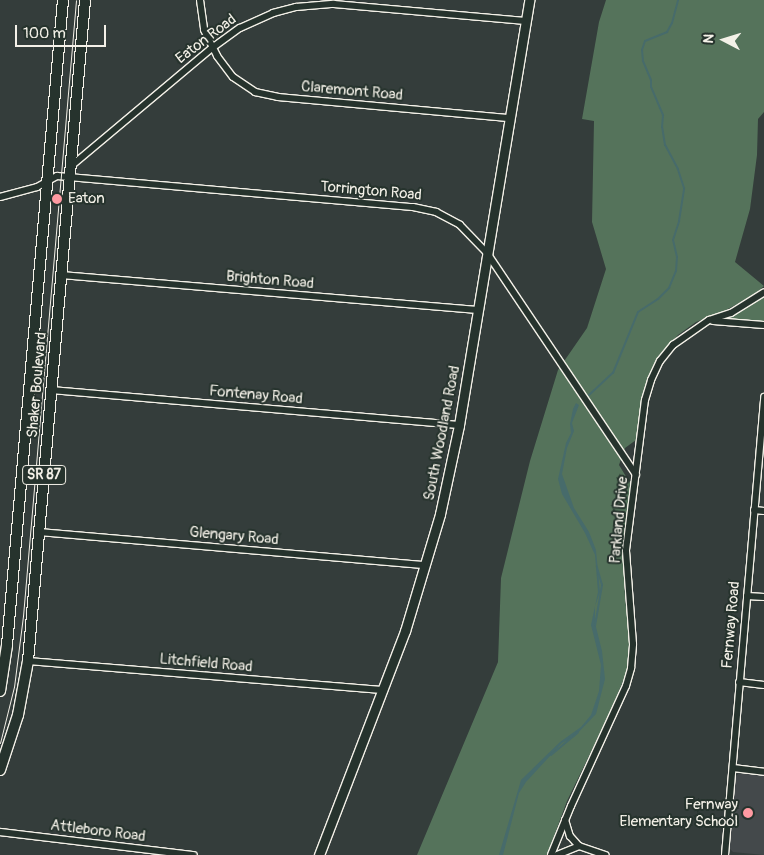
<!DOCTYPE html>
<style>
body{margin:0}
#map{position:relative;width:764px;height:855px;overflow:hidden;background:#343d3b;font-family:Pangolin,sans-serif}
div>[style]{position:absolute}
.built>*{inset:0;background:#44494b}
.green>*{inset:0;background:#55735b}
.water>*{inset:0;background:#476b6b}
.stream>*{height:2px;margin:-1px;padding:0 1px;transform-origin:1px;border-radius:1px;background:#476b6b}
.roads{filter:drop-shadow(1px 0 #f4f1e8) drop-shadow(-1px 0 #f4f1e8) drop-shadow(0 1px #f4f1e8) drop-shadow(0 -1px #f4f1e8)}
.minor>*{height:6px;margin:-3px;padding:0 3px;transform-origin:3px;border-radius:3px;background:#26332d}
.tertiary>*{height:9px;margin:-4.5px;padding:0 4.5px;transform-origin:4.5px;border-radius:4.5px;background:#26332d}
.primary>*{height:10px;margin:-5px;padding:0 5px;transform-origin:5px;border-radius:5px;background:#26332d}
.tram>*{height:1px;margin:-0.5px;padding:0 0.5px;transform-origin:0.5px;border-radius:0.5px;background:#f4f1e8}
.dots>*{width:14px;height:14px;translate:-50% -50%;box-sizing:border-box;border:2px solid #26332d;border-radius:50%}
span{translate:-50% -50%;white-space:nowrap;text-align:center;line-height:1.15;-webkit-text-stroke:4px #26332d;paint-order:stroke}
.shield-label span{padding:1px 4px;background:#26332d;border:1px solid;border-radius:4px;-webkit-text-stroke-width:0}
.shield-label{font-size:14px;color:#f4f1e8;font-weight:700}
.street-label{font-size:15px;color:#f4f1e8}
.poi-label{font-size:15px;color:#f4f1e8}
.left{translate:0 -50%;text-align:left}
.right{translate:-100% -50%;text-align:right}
.north{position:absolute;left:699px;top:15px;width:50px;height:50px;-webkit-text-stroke:4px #26332d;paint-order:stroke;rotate:275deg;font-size:14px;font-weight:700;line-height:20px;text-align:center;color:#f4f1e8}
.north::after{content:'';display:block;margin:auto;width:18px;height:22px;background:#f4f1e8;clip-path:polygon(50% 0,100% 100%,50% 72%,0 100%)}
.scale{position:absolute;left:15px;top:25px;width:91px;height:22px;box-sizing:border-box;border:2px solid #f4f1e8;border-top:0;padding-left:6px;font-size:15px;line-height:18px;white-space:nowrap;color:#f4f1e8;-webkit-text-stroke:4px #26332d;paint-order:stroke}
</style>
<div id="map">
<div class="built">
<div style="clip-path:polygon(739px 773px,764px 775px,764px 855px,733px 852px,729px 848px,735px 777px)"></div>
</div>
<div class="green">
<div style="clip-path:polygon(606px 0,764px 0,764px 112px,758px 119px,757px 155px,750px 209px,735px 262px,764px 286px,754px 295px,726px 310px,696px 322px,678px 335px,658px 358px,646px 385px,636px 440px,625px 448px,619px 465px,630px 483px,630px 489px,623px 548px,625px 599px,630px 638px,628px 669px,608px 717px,567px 801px,547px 855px,417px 855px,498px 662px,501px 578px,530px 461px,558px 370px,587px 328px,606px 269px,592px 222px,594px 121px,582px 119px,599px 22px)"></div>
<div style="clip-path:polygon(764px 292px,764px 325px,709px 320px,732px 313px)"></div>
</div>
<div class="water">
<div style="clip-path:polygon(576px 403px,579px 405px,572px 423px,574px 431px,567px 448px,562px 474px,574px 508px,589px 532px,596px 550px,600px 592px,595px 606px,595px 623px,602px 651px,605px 679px,596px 714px,574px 737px,562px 743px,526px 782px,519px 793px,503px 855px,499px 855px,521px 780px,560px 742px,581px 727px,591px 715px,599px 691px,601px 665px,591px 625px,598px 592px,595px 555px,585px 533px,562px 494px,558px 479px,566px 443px,571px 433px,570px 424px,573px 409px)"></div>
</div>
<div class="stream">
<div style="left:589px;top:395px;width:33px;rotate:-43deg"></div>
<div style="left:613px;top:373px;width:66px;rotate:-67.7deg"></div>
<div style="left:638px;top:312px;width:24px;rotate:-33deg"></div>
<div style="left:658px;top:299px;width:16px;rotate:-45deg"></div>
<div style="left:669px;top:288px;width:18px;rotate:-68deg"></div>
<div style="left:676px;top:271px;width:14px;rotate:-86deg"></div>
<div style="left:677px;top:257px;width:17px;rotate:-103deg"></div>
<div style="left:673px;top:240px;width:20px;rotate:-72deg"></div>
<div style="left:679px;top:221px;width:33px;rotate:-81deg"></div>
<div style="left:684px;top:188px;width:20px;rotate:-108deg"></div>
<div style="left:678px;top:169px;width:27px;rotate:-118deg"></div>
<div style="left:665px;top:145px;width:18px;rotate:-99deg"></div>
<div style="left:662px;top:127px;width:12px;rotate:-85deg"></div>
<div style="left:663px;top:115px;width:30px;rotate:-113deg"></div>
<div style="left:651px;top:87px;width:7px;rotate:-90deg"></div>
<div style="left:651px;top:80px;width:21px;rotate:-113deg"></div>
<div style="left:643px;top:61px;width:11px;rotate:-95deg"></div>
<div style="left:642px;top:50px;width:9px;rotate:-72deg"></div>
<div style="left:645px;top:41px;width:24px;rotate:-22deg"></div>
<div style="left:667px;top:32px;width:10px;rotate:-61deg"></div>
<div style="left:672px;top:23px;width:24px;rotate:-75deg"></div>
<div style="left:595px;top:626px;width:42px;rotate:-80.3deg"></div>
<div style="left:602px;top:585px;width:19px;rotate:-106deg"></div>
<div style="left:551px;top:755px;width:35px;rotate:-40deg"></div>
</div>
<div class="roads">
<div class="minor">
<div style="left:200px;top:0;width:30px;rotate:82deg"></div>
<div style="left:204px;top:30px;width:29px;rotate:63deg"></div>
<div style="left:217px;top:56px;width:26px;rotate:53deg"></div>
<div style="left:233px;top:77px;width:27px;rotate:34deg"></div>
<div style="left:255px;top:92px;width:24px;rotate:12deg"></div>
<div style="left:278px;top:97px;width:233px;rotate:5.2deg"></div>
<div style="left:70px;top:167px;width:185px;rotate:-40deg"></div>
<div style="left:212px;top:48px;width:34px;rotate:-36deg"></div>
<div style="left:240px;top:28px;width:36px;rotate:-24deg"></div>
<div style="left:273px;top:13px;width:24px;rotate:-15deg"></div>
<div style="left:296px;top:7px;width:38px;rotate:-5deg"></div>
<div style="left:334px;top:4px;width:192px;rotate:5.1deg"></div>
<div style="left:0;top:197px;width:38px;rotate:-15deg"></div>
<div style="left:37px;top:187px;width:23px;rotate:-29deg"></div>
<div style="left:57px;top:176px;width:357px;rotate:5deg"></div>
<div style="left:413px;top:207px;width:24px;rotate:12deg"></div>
<div style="left:436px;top:212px;width:27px;rotate:28deg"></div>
<div style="left:460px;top:225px;width:39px;rotate:46deg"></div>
<div style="left:487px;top:253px;width:267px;rotate:56.1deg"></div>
<div style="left:61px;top:275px;width:418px;rotate:4.8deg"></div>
<div style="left:713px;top:321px;width:51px;rotate:4.5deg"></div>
<div style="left:51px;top:390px;width:409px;rotate:4.9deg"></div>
<div style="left:754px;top:510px;width:10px;rotate:6deg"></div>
<div style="left:39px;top:532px;width:388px;rotate:4.9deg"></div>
<div style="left:747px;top:596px;width:17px;rotate:3deg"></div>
<div style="left:28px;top:661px;width:355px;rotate:4.7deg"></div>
<div style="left:739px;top:682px;width:25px;rotate:7deg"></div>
<div style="left:733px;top:768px;width:31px;rotate:7deg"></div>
<div style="left:565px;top:820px;width:17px;rotate:73deg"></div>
<div style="left:570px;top:836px;width:13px;rotate:48deg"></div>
<div style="left:579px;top:846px;width:28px;rotate:19deg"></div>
<div style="left:0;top:832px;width:195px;rotate:6.8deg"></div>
<div style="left:551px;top:855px;width:53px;rotate:-67.8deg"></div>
<div style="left:571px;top:806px;width:132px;rotate:-65.4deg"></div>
<div style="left:626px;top:686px;width:19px;rotate:-74deg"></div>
<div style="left:631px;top:668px;width:24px;rotate:-85deg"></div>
<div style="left:633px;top:644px;width:94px;rotate:-94.3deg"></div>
<div style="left:626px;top:550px;width:151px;rotate:-82.8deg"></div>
<div style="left:645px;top:400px;width:21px;rotate:-73deg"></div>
<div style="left:651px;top:380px;width:21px;rotate:-65deg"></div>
<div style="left:660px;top:361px;width:21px;rotate:-51deg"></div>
<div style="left:673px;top:345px;width:44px;rotate:-34.8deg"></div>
<div style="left:709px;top:320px;width:23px;rotate:-18deg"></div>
<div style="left:731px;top:313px;width:39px;rotate:-32deg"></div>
<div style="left:557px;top:855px;width:24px;rotate:-22deg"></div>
<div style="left:725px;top:855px;width:460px;rotate:-85.1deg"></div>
</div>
<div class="tertiary">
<div style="left:319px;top:855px;width:240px;rotate:-69deg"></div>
<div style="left:405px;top:631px;width:122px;rotate:-73.3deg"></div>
<div style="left:440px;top:514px;width:91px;rotate:-77.9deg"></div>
<div style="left:459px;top:425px;width:431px;rotate:-80.6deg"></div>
</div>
<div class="primary">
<div style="left:0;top:691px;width:47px;rotate:-81.3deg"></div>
<div style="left:7px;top:645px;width:647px;rotate:-85.04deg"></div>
<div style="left:0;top:770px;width:58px;rotate:-71.9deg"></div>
<div style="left:18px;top:715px;width:55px;rotate:-79.5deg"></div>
<div style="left:28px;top:661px;width:663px;rotate:-85.07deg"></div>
</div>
</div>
<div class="tram">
<div style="left:0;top:743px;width:58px;rotate:-76deg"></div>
<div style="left:14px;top:687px;width:72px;rotate:-82.8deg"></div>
<div style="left:23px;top:616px;width:618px;rotate:-85.08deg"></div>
</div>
<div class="dots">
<div style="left:57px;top:199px;background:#ff9aa2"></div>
<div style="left:748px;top:813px;background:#ff9aa2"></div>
</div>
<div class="shield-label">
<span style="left:44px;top:475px">SR 87</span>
</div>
<div class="street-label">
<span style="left:206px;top:39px;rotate:-37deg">Eaton Road</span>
<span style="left:352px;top:91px;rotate:5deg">Claremont Road</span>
<span style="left:371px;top:191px;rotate:5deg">Torrington Road</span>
<span style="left:270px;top:280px;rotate:5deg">Brighton Road</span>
<span style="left:37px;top:385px;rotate:-85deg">Shaker Boulevard</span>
<span style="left:256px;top:395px;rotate:5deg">Fontenay Road</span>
<span style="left:442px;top:433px;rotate:-79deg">South Woodland Road</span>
<span style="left:619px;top:520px;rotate:-85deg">Parkland Drive</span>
<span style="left:234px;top:536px;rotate:5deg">Glengary Road</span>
<span style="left:731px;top:625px;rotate:-85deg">Fernway Road</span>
<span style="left:206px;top:663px;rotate:5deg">Litchfield Road</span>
<span style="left:98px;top:831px;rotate:7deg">Attleboro Road</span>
</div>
<div class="poi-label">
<span class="left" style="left:68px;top:199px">Eaton</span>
<span class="right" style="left:738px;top:813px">Fernway<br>Elementary School</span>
</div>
<div class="north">N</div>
<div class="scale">100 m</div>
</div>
